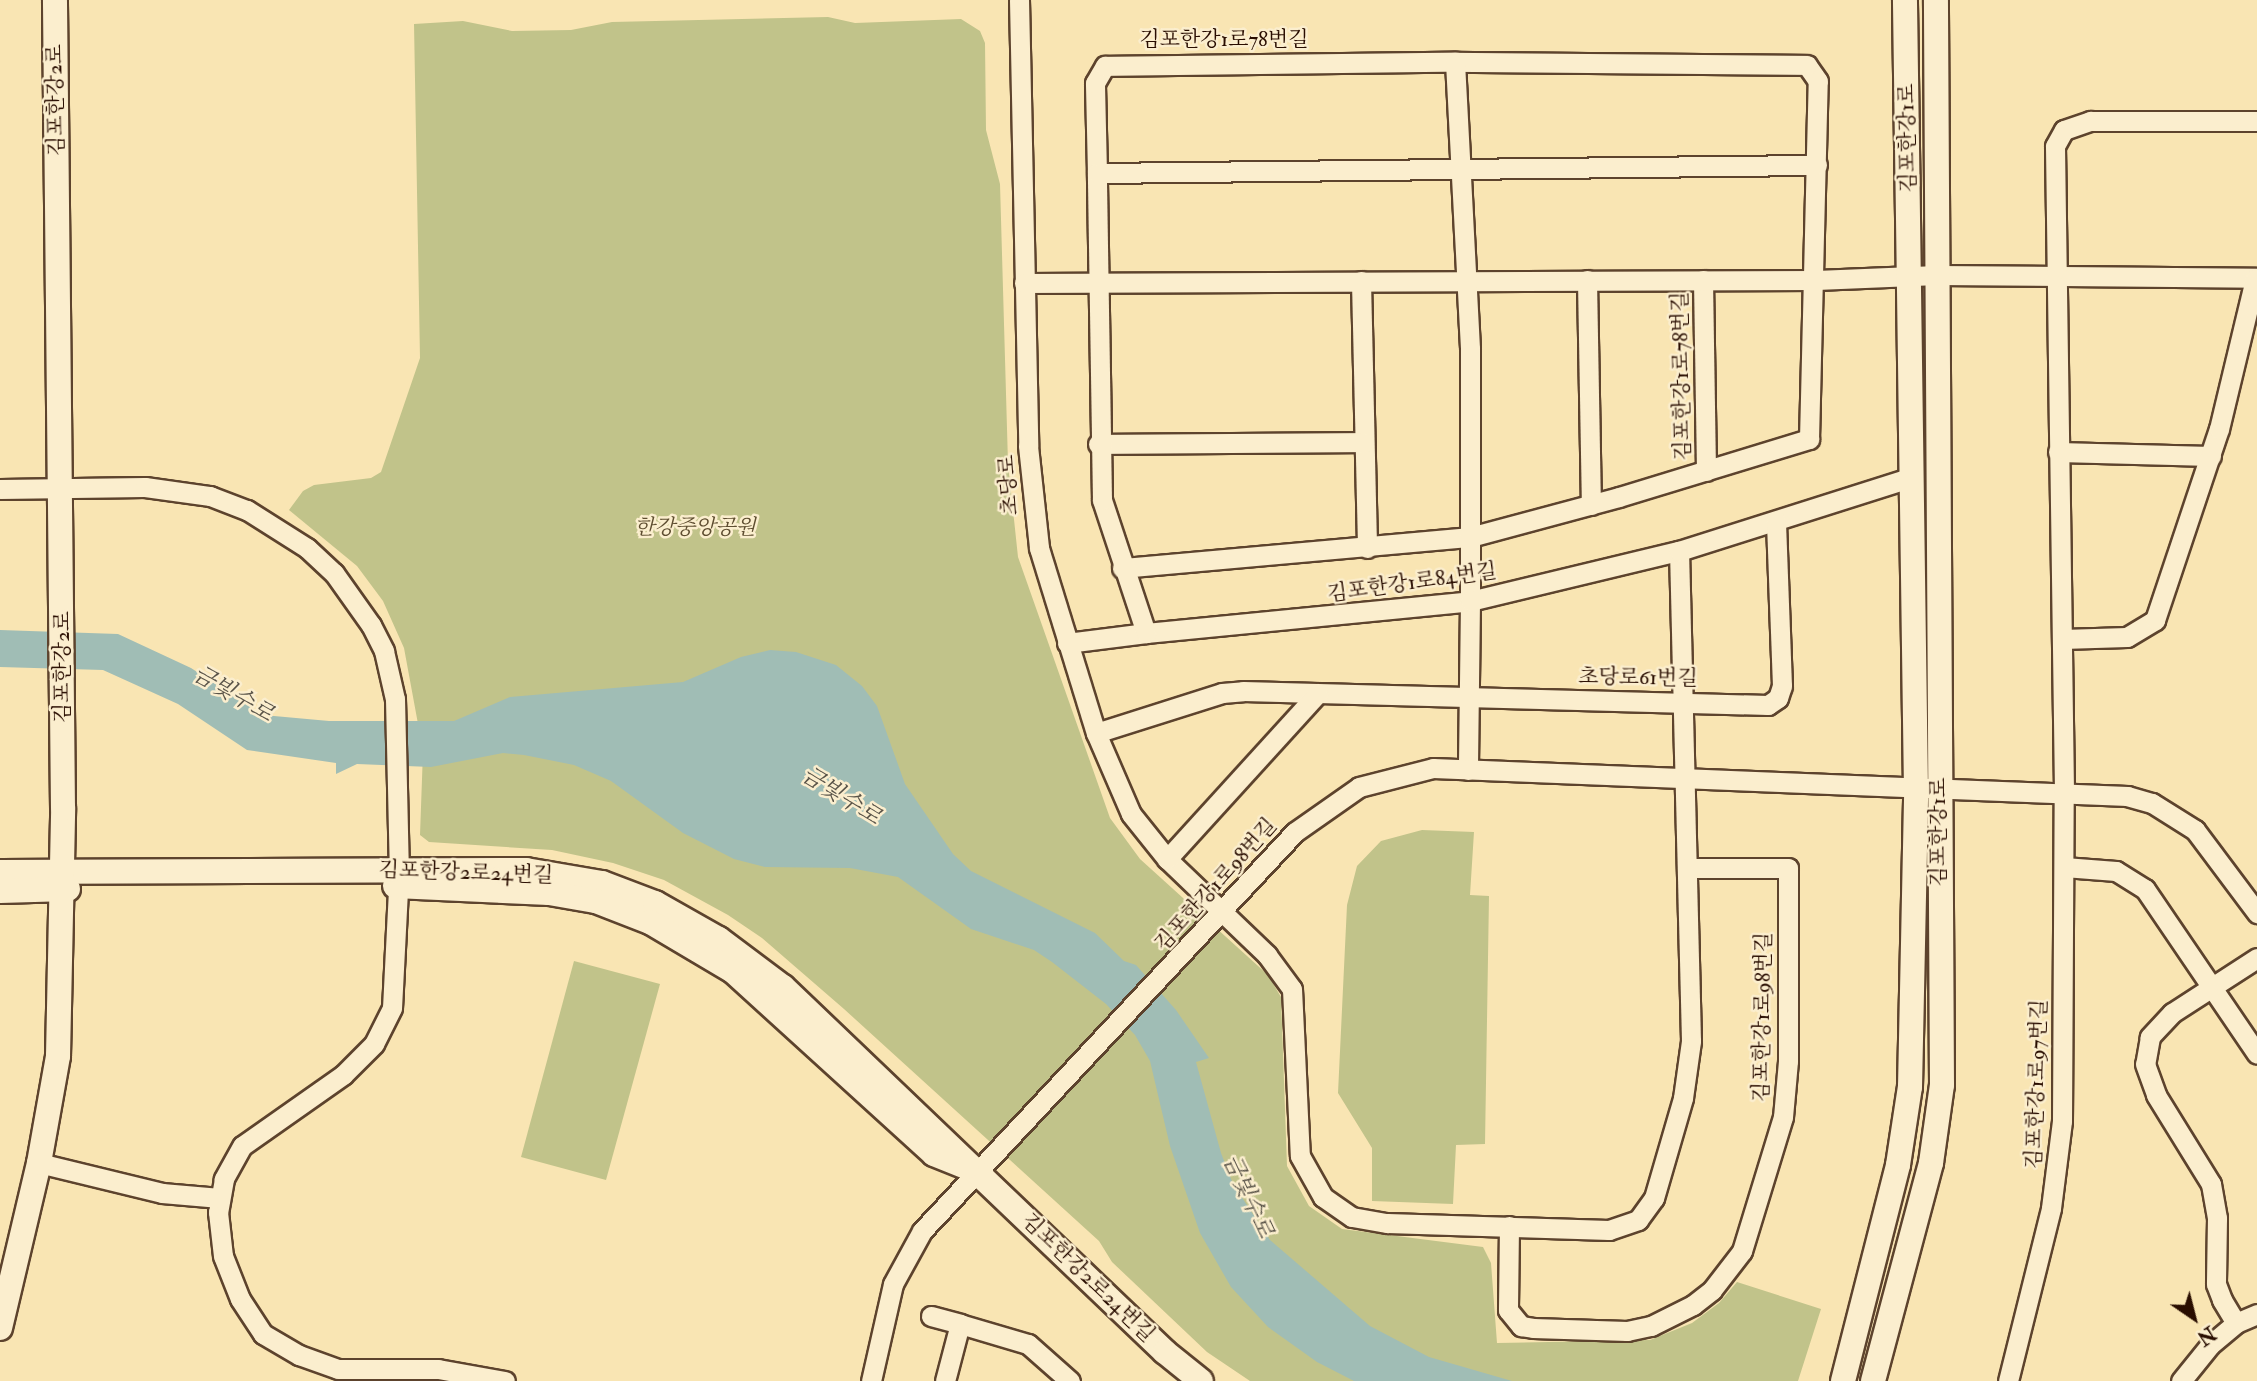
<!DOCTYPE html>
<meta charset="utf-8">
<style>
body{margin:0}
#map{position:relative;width:2257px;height:1381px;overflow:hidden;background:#f9e5b3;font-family:"IM FELL Double Pica","Noto Serif KR",serif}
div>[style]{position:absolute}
.green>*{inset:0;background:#c1c38a}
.water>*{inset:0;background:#a0bdb5}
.roads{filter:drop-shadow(2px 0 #5d432d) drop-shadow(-2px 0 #5d432d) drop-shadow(0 2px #5d432d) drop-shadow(0 -2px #5d432d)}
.minor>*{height:19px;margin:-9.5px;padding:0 9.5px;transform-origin:9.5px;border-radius:9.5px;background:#fbeece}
.tertiary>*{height:24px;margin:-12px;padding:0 12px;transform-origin:12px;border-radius:12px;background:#fbeece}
span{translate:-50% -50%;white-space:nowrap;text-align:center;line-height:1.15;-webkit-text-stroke:5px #fbeece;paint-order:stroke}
.street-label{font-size:21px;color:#290d00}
.park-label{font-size:21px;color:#5e4d30;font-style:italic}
.water-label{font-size:23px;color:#595348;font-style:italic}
.north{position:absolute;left:2159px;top:1283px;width:70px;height:70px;-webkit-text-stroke:5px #fbeece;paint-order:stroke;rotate:145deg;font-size:19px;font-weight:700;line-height:28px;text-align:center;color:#290d00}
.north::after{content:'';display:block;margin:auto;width:24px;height:32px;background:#290d00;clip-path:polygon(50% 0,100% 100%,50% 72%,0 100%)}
</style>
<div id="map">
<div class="green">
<div style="clip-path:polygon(828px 17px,855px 23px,961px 19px,980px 31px,985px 43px,986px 130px,1000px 184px,1008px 463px,1018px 557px,1110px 818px,1140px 859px,1268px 975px,1281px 997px,1287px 1166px,1309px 1206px,1342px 1229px,1483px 1247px,1491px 1263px,1497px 1343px,1650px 1340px,1692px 1323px,1719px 1303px,1737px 1282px,1821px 1309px,1798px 1381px,1250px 1381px,1207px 1352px,1112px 1262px,1099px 1241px,844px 1009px,762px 938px,728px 915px,664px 880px,613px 863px,552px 850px,429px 842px,420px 835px,423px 751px,404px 648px,383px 601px,357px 566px,289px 510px,303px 491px,314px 485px,371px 478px,381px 472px,420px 358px,414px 24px,463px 21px,512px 31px,571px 30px,612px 22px)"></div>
<div style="clip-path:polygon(1422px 830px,1474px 832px,1470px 895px,1489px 896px,1485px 1144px,1456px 1145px,1453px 1204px,1372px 1201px,1372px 1148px,1338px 1093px,1347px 905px,1357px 866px,1381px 841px)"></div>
<div style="clip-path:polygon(574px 961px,660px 984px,606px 1180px,521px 1157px)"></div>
</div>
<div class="water">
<div style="clip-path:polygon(0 630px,118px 634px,191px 668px,263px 715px,329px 721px,454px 721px,510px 697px,683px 682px,741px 657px,770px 650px,796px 652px,836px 665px,862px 686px,877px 706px,905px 784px,953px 854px,971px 871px,1095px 933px,1124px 961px,1136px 965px,1176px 1010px,1209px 1058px,1196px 1062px,1221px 1153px,1233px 1184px,1270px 1240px,1370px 1326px,1429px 1357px,1512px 1381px,1354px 1381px,1317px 1362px,1268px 1327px,1231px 1287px,1200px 1233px,1170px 1146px,1150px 1061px,1135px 1035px,1106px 1004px,1052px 962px,1034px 950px,971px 929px,898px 877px,850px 868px,765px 867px,734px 859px,683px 833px,611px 781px,574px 765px,524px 755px,503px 753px,431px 767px,357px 764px,336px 774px,336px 763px,247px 750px,178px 704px,103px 670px,0 667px)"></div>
</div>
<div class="roads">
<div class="minor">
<div style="left:1019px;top:0;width:446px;rotate:88.8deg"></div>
<div style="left:1028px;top:446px;width:103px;rotate:83.8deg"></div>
<div style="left:1039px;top:548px;width:194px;rotate:72.9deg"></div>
<div style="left:1096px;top:733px;width:88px;rotate:66.6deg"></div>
<div style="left:1131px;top:814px;width:58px;rotate:51.3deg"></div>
<div style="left:1167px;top:859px;width:139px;rotate:43.8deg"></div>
<div style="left:1267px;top:955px;width:42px;rotate:53.7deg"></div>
<div style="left:1292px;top:989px;width:167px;rotate:87.3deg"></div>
<div style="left:1300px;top:1156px;width:47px;rotate:60.7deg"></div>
<div style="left:1323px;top:1197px;width:35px;rotate:35deg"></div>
<div style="left:1352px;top:1217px;width:36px;rotate:10deg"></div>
<div style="left:1387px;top:1223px;width:222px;rotate:1.8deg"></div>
<div style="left:1609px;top:1230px;width:31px;rotate:-19deg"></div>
<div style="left:1638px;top:1220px;width:27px;rotate:-54deg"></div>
<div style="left:1654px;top:1198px;width:104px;rotate:-73.8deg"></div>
<div style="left:1683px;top:1098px;width:58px;rotate:-82deg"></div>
<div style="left:1691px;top:1041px;width:490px;rotate:-91.4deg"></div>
<div style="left:1097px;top:173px;width:90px;rotate:-91.3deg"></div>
<div style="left:1095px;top:83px;width:20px;rotate:-60deg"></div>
<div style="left:1105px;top:66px;width:350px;rotate:-0.7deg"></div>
<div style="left:1587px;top:280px;width:225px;rotate:89deg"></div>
<div style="left:1703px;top:280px;width:191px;rotate:89.1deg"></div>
<div style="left:1361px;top:281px;width:267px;rotate:88.7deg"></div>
<div style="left:1024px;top:283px;width:792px;rotate:-0.22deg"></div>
<div style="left:1816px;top:280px;width:121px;rotate:-2.4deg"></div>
<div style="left:1937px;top:275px;width:320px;rotate:0.5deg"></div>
<div style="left:1098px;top:444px;width:266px;rotate:-0.4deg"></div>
<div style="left:2058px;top:452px;width:153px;rotate:1.5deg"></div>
<div style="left:0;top:489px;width:145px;rotate:-0.8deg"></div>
<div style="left:145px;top:487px;width:66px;rotate:7.9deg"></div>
<div style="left:210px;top:496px;width:40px;rotate:21deg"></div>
<div style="left:247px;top:510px;width:71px;rotate:32.3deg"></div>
<div style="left:307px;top:548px;width:37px;rotate:43deg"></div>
<div style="left:334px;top:573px;width:64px;rotate:54.6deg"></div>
<div style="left:371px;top:625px;width:29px;rotate:63deg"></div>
<div style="left:384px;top:651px;width:49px;rotate:77.1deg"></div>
<div style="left:395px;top:699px;width:171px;rotate:88.7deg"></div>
<div style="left:399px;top:870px;width:138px;rotate:92.9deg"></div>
<div style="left:392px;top:1008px;width:40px;rotate:116.6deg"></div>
<div style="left:374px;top:1044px;width:44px;rotate:135deg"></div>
<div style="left:343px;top:1075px;width:123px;rotate:144.9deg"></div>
<div style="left:242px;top:1146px;width:38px;rotate:119deg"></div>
<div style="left:224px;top:1179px;width:34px;rotate:100deg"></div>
<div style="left:218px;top:1212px;width:44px;rotate:83.5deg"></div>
<div style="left:223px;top:1256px;width:46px;rotate:68.4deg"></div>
<div style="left:240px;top:1299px;width:42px;rotate:56.7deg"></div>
<div style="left:263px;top:1334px;width:42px;rotate:30.3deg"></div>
<div style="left:299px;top:1355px;width:41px;rotate:19.7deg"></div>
<div style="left:338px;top:1369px;width:100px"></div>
<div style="left:438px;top:1369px;width:68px;rotate:10.2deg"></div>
<div style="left:1122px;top:568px;width:349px;rotate:-5.1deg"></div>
<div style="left:1470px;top:537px;width:154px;rotate:-15deg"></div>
<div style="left:1619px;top:497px;width:199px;rotate:-17deg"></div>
<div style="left:1809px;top:439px;width:358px;rotate:-88.6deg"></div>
<div style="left:1818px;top:81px;width:19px;rotate:-125deg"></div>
<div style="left:1807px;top:65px;width:352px;rotate:-179.5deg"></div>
<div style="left:1455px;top:62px;width:287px;rotate:87deg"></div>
<div style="left:1470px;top:349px;width:252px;rotate:90deg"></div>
<div style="left:1470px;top:601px;width:169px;rotate:90.7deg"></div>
<div style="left:1146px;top:633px;width:326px;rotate:-5.6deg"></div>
<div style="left:1470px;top:601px;width:215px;rotate:-13.5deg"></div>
<div style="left:1679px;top:551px;width:244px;rotate:-17.6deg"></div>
<div style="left:2062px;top:639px;width:65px;rotate:-1.8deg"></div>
<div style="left:2127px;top:637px;width:33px;rotate:-31deg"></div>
<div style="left:2155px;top:620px;width:201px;rotate:-71.5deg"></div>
<div style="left:2219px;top:429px;width:154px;rotate:-76.5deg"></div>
<div style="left:1067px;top:643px;width:80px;rotate:-7.2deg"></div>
<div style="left:1146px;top:633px;width:140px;rotate:-108.3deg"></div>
<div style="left:1102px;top:500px;width:327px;rotate:-90.9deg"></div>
<div style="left:1097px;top:173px;width:720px;rotate:-0.64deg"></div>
<div style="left:1096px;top:733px;width:132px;rotate:-17.6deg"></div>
<div style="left:1222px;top:693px;width:21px;rotate:-5deg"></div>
<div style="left:1243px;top:691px;width:525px;rotate:1.53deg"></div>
<div style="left:1768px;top:705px;width:12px;rotate:-35deg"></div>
<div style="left:1778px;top:698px;width:13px;rotate:-72deg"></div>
<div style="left:1782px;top:686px;width:165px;rotate:-92.1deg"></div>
<div style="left:1167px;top:859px;width:224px;rotate:-47.7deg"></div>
<div style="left:2064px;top:867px;width:52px;rotate:4.4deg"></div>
<div style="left:2116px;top:871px;width:34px;rotate:32deg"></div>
<div style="left:2145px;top:889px;width:199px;rotate:55.8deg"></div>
<div style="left:2257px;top:958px;width:101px;rotate:147.1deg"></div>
<div style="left:2172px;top:1013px;width:33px;rotate:133deg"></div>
<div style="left:2150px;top:1037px;width:27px;rotate:100deg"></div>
<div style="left:2145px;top:1064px;width:33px;rotate:70deg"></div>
<div style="left:2156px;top:1095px;width:105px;rotate:58.3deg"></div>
<div style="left:2211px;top:1184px;width:35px;rotate:80deg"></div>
<div style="left:2217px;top:1218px;width:66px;rotate:90.9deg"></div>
<div style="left:2216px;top:1284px;width:17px;rotate:69deg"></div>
<div style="left:2222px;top:1300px;width:27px;rotate:59deg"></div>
<div style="left:2236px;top:1323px;width:23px;rotate:-23deg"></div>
<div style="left:39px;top:1163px;width:127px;rotate:13.7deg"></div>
<div style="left:162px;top:1193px;width:58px;rotate:4.9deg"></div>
<div style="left:1509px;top:1226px;width:84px;rotate:90.7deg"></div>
<div style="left:1508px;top:1310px;width:21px;rotate:51deg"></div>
<div style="left:1521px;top:1326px;width:12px;rotate:9deg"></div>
<div style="left:1533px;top:1328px;width:94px;rotate:1.8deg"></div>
<div style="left:1627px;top:1331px;width:25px;rotate:-12deg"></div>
<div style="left:1651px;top:1326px;width:47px;rotate:-26.6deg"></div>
<div style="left:1693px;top:1305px;width:24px;rotate:-38deg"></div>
<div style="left:1712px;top:1290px;width:49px;rotate:-52.4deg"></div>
<div style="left:1742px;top:1251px;width:140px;rotate:-73deg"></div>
<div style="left:1783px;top:1117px;width:56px;rotate:-84.9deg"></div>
<div style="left:1788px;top:1061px;width:193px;rotate:-90deg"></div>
<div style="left:1788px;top:868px;width:101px;rotate:180deg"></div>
<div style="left:931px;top:1316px;width:30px;rotate:15deg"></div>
<div style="left:871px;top:1381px;width:99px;rotate:-77.2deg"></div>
<div style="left:893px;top:1284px;width:60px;rotate:-61.3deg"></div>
<div style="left:922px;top:1231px;width:546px;rotate:-46.93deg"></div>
<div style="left:1295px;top:832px;width:78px;rotate:-35.1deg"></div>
<div style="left:1359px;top:787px;width:76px;rotate:-14.4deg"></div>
<div style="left:1433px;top:768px;width:695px;rotate:2.31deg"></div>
<div style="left:2127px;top:796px;width:26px;rotate:16deg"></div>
<div style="left:2152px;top:803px;width:51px;rotate:32.1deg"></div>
<div style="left:2195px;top:830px;width:104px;rotate:53.2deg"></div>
<div style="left:945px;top:1381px;width:59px;rotate:-75.3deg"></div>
<div style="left:960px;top:1324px;width:71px;rotate:16.4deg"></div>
<div style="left:1028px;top:1344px;width:56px;rotate:41.4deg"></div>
<div style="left:2008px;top:1381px;width:178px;rotate:-76deg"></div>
<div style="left:2051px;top:1208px;width:88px;rotate:-82.8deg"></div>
<div style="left:2062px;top:1121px;width:330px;rotate:-89.7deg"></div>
<div style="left:2064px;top:791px;width:645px;rotate:-90.8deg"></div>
<div style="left:2055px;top:146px;width:18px;rotate:-61deg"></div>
<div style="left:2064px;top:130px;width:28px;rotate:-19deg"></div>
<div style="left:2090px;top:121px;width:167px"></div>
<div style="left:2181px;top:1381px;width:46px;rotate:-51.1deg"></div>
<div style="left:2210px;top:1345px;width:34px;rotate:-40deg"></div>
</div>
<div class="tertiary">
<div style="left:0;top:872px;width:526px;rotate:-0.22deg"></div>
<div style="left:526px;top:870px;width:77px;rotate:9.7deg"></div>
<div style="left:602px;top:883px;width:57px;rotate:20.7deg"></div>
<div style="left:655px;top:903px;width:73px;rotate:29.4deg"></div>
<div style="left:719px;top:939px;width:80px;rotate:36.9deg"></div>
<div style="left:783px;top:987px;width:528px;rotate:43.7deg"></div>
<div style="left:1165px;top:1352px;width:46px;rotate:38.9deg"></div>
<div style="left:395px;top:886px;width:154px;rotate:2.6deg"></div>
<div style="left:549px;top:893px;width:48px;rotate:9.7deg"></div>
<div style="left:596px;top:901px;width:58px;rotate:21.3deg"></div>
<div style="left:650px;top:922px;width:96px;rotate:30.6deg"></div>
<div style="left:733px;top:971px;width:272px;rotate:42.3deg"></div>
<div style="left:934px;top:1154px;width:35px;rotate:22deg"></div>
<div style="left:0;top:891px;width:68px;rotate:-1.7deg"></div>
<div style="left:0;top:1328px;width:170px;rotate:-76.7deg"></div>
<div style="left:39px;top:1163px;width:109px;rotate:-79.9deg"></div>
<div style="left:58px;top:1056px;width:248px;rotate:-88.8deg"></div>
<div style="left:63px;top:808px;width:808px;rotate:-90.57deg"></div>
<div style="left:1843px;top:1381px;width:223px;rotate:-75.7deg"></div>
<div style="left:1898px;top:1165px;width:79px;rotate:-81.3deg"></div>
<div style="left:1910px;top:1087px;width:296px;rotate:-88.8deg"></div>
<div style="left:1916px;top:791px;width:791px;rotate:-90.8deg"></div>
<div style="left:1873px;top:1381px;width:226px;rotate:-75.1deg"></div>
<div style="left:1931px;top:1163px;width:79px;rotate:-82deg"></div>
<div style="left:1942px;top:1085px;width:1085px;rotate:-90.32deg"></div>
</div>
</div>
<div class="street-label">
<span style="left:1224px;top:40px">김포한강1로78번길</span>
<span style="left:56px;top:100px;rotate:-91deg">김포한강2로</span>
<span style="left:1908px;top:138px;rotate:-91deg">김포한강1로</span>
<span style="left:1682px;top:376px;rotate:-91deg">김포한강1로78번길</span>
<span style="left:1009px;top:485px;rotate:-94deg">초당로</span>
<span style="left:1412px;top:583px;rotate:-8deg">김포한강1로84번길</span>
<span style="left:63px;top:667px;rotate:-90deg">김포한강2로</span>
<span style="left:1638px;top:678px;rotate:1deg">초당로61번길</span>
<span style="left:1939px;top:832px;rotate:-90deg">김포한강1로</span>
<span style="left:466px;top:873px;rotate:2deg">김포한강2로24번길</span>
<span style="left:1216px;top:885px;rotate:-48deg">김포한강1로98번길</span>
<span style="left:1763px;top:1017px;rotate:-89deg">김포한강1로98번길</span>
<span style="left:2037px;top:1084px;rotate:-88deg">김포한강1로97번길</span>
<span style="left:1088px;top:1278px;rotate:44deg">김포한강2로24번길</span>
</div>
<div class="park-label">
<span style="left:695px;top:528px">한강중앙공원</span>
</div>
<div class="water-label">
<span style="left:233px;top:694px;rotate:30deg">금빛수로</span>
<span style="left:841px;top:796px;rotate:32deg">금빛수로</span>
<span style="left:1248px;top:1196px;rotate:65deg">금빛수로</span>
</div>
<div class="north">N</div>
</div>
